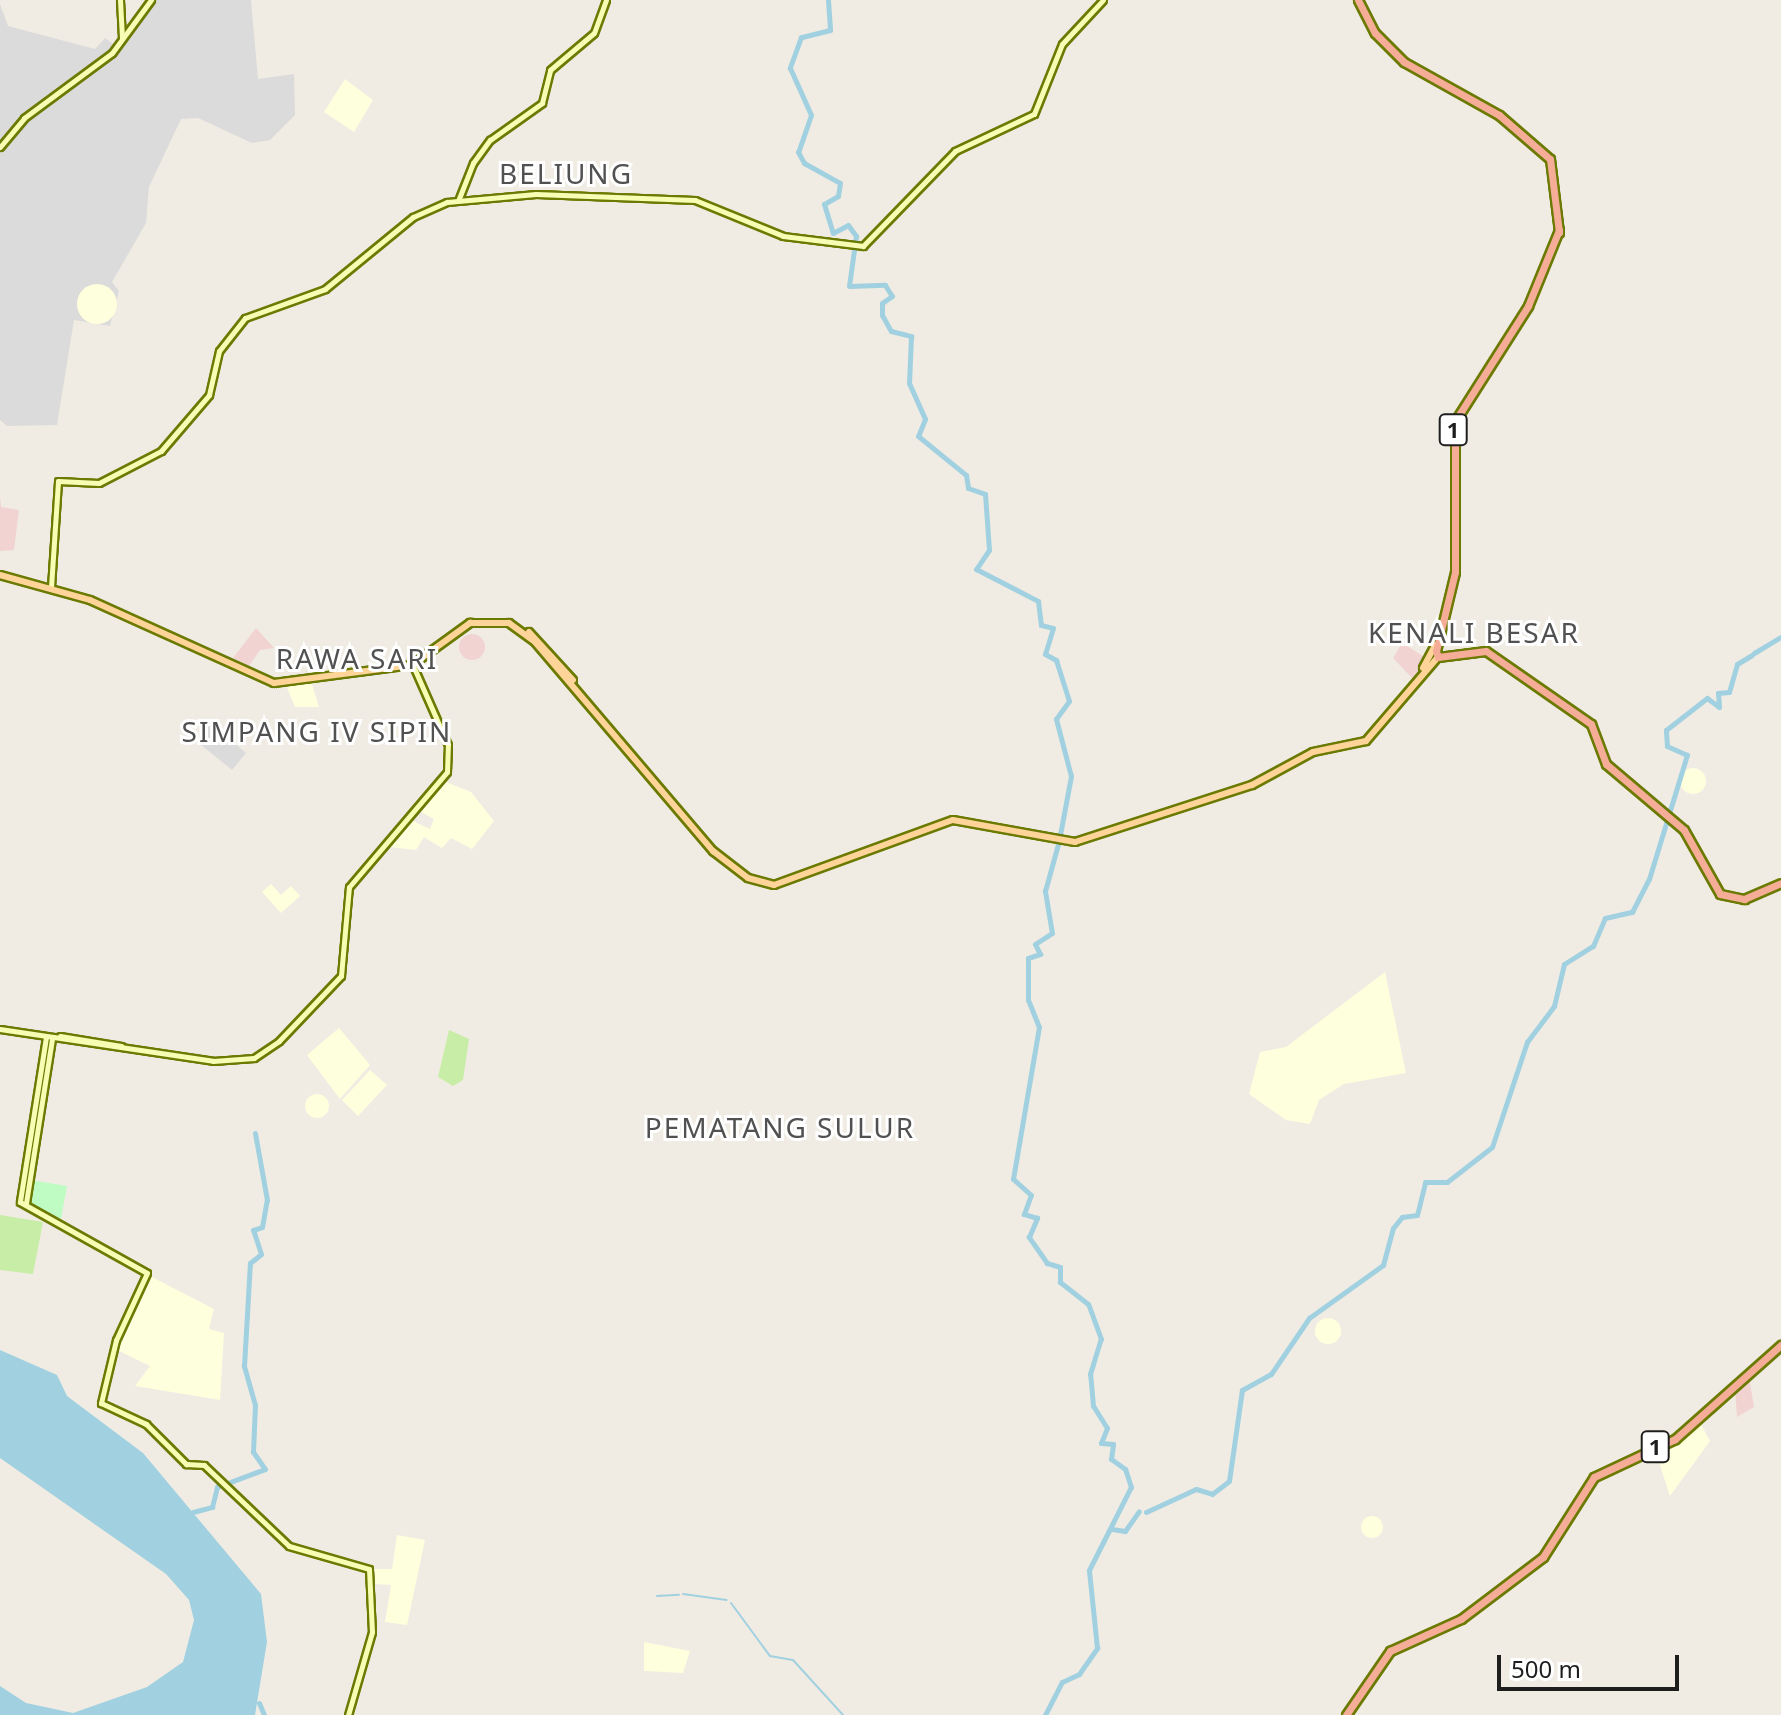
<!DOCTYPE html>
<style>
body{margin:0}
#map{position:relative;width:1781px;height:1715px;overflow:hidden;background:#f0ece3;font-family:"Noto Sans",sans-serif}
div>[style]{position:absolute}
.residential>*{inset:0;background:#dcdbdb}
.commercial>*{inset:0;background:#f1d3d1}
.round{border-radius:50%}
.education>*{inset:0;background:#feffdd}
.grass>*{inset:0;background:#c8eda6}
.park>*{inset:0;background:#befcc3}
.water>*{inset:0;background:#a1d1e0}
.stream>*{height:2px;margin:-1px;padding:0 1px;transform-origin:1px;border-radius:1px;background:#a1d1e0}
.river>*{height:5px;margin:-2.5px;padding:0 2.5px;transform-origin:2.5px;border-radius:2.5px;background:#a1d1e0}
.roads{filter:drop-shadow(2px 0 #6b7a00) drop-shadow(-2px 0 #6b7a00) drop-shadow(0 2px #6b7a00) drop-shadow(0 -2px #6b7a00)}
.secondary>*{height:5px;margin:-2.5px;padding:0 2.5px;transform-origin:2.5px;border-radius:2.5px;background:#f8fdb4}
.primary>*{height:6px;margin:-3px;padding:0 3px;transform-origin:3px;border-radius:3px;background:#ffd499}
.trunk>*{height:7px;margin:-3.5px;padding:0 3.5px;transform-origin:3.5px;border-radius:3.5px;background:#f5ad98}
span{translate:-50% -50%;white-space:nowrap;text-align:center;line-height:1.15;-webkit-text-stroke:6px #fff;paint-order:stroke}
.shield-label span{padding:2px 6px;background:#fff;border:2px solid;border-radius:6px;-webkit-text-stroke-width:0}
.shield-label{font-size:22px;color:#1e1e1e;font-weight:700}
.quarter-label{font-size:28px;color:#515151;letter-spacing:2px}
.scale{position:absolute;left:1497px;top:1655px;width:182px;height:36px;box-sizing:border-box;border:4px solid #1e1e1e;border-top:0;padding-left:10px;font-size:24px;line-height:28px;white-space:nowrap;color:#1e1e1e;-webkit-text-stroke:6px #fff;paint-order:stroke}
</style>
<div id="map">
<div class="residential">
<div style="clip-path:polygon(150px 0,251px 0,258px 79px,294px 74px,295px 115px,270px 140px,252px 143px,198px 118px,181px 119px,149px 187px,146px 223px,112px 282px,119px 291px,110px 326px,74px 320px,57px 425px,7px 426px,0 420px,0 4px,8px 26px,95px 49px,105px 38px,116px 46px)"></div>
<div style="clip-path:polygon(210px 722px,246px 753px,232px 770px,200px 744px)"></div>
</div>
<div class="commercial">
<div style="clip-path:polygon(0 497px,1px 507px,19px 510px,14px 550px,0 551px)"></div>
<div style="clip-path:polygon(256px 628px,274px 648px,260px 650px,249px 666px,233px 658px)"></div>
<div class="round" style="left:459px;top:634px;width:26px;height:26px"></div>
<div style="clip-path:polygon(1402px 643px,1426px 658px,1413px 679px,1393px 658px)"></div>
<div style="clip-path:polygon(1749px 1377px,1754px 1407px,1737px 1417px,1735px 1389px)"></div>
</div>
<div class="education">
<div style="clip-path:polygon(345px 79px,373px 100px,354px 132px,324px 112px)"></div>
<div class="round" style="left:77px;top:284px;width:40px;height:40px"></div>
<div style="clip-path:polygon(311px 681px,319px 707px,295px 707px,286px 685px)"></div>
<div class="round" style="left:1680px;top:768px;width:26px;height:26px"></div>
<div style="clip-path:polygon(446px 782px,471px 792px,494px 821px,472px 849px,451px 838px,442px 848px,424px 837px,416px 850px,390px 847px,413px 821px,430px 829px,434px 819px,421px 812px)"></div>
<div style="clip-path:polygon(271px 884px,281px 895px,291px 886px,300px 896px,281px 913px,262px 892px)"></div>
<div style="clip-path:polygon(1385px 972px,1406px 1073px,1344px 1084px,1319px 1100px,1310px 1124px,1286px 1120px,1249px 1094px,1260px 1052px,1286px 1047px)"></div>
<div style="clip-path:polygon(339px 1028px,370px 1065px,340px 1099px,307px 1055px)"></div>
<div style="clip-path:polygon(370px 1070px,387px 1085px,358px 1116px,342px 1100px)"></div>
<div class="round" style="left:305px;top:1094px;width:24px;height:24px"></div>
<div style="clip-path:polygon(150px 1276px,214px 1309px,209px 1329px,224px 1333px,220px 1400px,135px 1386px,150px 1366px,115px 1349px)"></div>
<div class="round" style="left:1315px;top:1318px;width:26px;height:26px"></div>
<div style="clip-path:polygon(1699px 1421px,1710px 1441px,1670px 1496px,1655px 1450px)"></div>
<div class="round" style="left:1361px;top:1516px;width:22px;height:22px"></div>
<div style="clip-path:polygon(397px 1535px,425px 1540px,407px 1625px,385px 1622px,391px 1585px,375px 1584px,374px 1569px,392px 1569px)"></div>
<div style="clip-path:polygon(644px 1642px,690px 1651px,683px 1673px,644px 1671px)"></div>
</div>
<div class="grass">
<div style="clip-path:polygon(449px 1030px,469px 1039px,463px 1080px,453px 1086px,438px 1077px)"></div>
<div style="clip-path:polygon(0 1215px,43px 1222px,33px 1274px,0 1270px)"></div>
</div>
<div class="park">
<div style="clip-path:polygon(31px 1180px,67px 1186px,61px 1219px,31px 1203px)"></div>
</div>
<div class="water">
<div style="clip-path:polygon(0 1350px,57px 1375px,67px 1396px,143px 1453px,261px 1594px,267px 1642px,255px 1715px,0 1715px,0 1686px,26px 1703px,73px 1713px,147px 1687px,183px 1662px,194px 1620px,189px 1600px,166px 1574px,0 1458px)"></div>
</div>
<div class="stream">
<div style="left:683px;top:1594px;width:44px;rotate:7.8deg"></div>
<div style="left:657px;top:1596px;width:22px;rotate:-3deg"></div>
<div style="left:731px;top:1603px;width:66px;rotate:53.7deg"></div>
<div style="left:770px;top:1656px;width:23px;rotate:10deg"></div>
<div style="left:793px;top:1660px;width:74px;rotate:47.7deg"></div>
</div>
<div class="river">
<div style="left:828px;top:0;width:30px;rotate:86deg"></div>
<div style="left:830px;top:30px;width:30px;rotate:166deg"></div>
<div style="left:801px;top:37px;width:33px;rotate:110deg"></div>
<div style="left:790px;top:68px;width:51px;rotate:65.9deg"></div>
<div style="left:811px;top:115px;width:39px;rotate:109deg"></div>
<div style="left:798px;top:152px;width:13px;rotate:61deg"></div>
<div style="left:804px;top:163px;width:41px;rotate:29.1deg"></div>
<div style="left:840px;top:183px;width:13px;rotate:99deg"></div>
<div style="left:838px;top:196px;width:16px;rotate:150deg"></div>
<div style="left:824px;top:204px;width:30px;rotate:73deg"></div>
<div style="left:833px;top:233px;width:17px;rotate:-28deg"></div>
<div style="left:848px;top:225px;width:14px;rotate:54deg"></div>
<div style="left:856px;top:236px;width:50px;rotate:98deg"></div>
<div style="left:849px;top:286px;width:36px;rotate:-2deg"></div>
<div style="left:885px;top:285px;width:13px;rotate:58deg"></div>
<div style="left:892px;top:296px;width:12px;rotate:145deg"></div>
<div style="left:882px;top:303px;width:12px;rotate:90deg"></div>
<div style="left:882px;top:315px;width:18px;rotate:61deg"></div>
<div style="left:891px;top:331px;width:21px;rotate:14deg"></div>
<div style="left:911px;top:336px;width:47px;rotate:92.4deg"></div>
<div style="left:909px;top:383px;width:39px;rotate:66deg"></div>
<div style="left:925px;top:419px;width:18px;rotate:112deg"></div>
<div style="left:918px;top:436px;width:62px;rotate:39.1deg"></div>
<div style="left:966px;top:475px;width:13px;rotate:81deg"></div>
<div style="left:968px;top:488px;width:18px;rotate:19deg"></div>
<div style="left:985px;top:494px;width:56px;rotate:85.9deg"></div>
<div style="left:989px;top:550px;width:23px;rotate:124deg"></div>
<div style="left:976px;top:569px;width:70px;rotate:27.3deg"></div>
<div style="left:1038px;top:601px;width:24px;rotate:83deg"></div>
<div style="left:1041px;top:625px;width:12px;rotate:14deg"></div>
<div style="left:1053px;top:628px;width:27px;rotate:107deg"></div>
<div style="left:1045px;top:654px;width:13px;rotate:29deg"></div>
<div style="left:1056px;top:660px;width:43px;rotate:72.4deg"></div>
<div style="left:1069px;top:701px;width:22px;rotate:126deg"></div>
<div style="left:1056px;top:719px;width:59px;rotate:75.3deg"></div>
<div style="left:1071px;top:776px;width:60px;rotate:100.6deg"></div>
<div style="left:1754px;top:653px;width:31px;rotate:-31deg"></div>
<div style="left:193px;top:1512px;width:20px;rotate:-15deg"></div>
<div style="left:212px;top:1507px;width:21px;rotate:-76deg"></div>
<div style="left:217px;top:1487px;width:51px;rotate:-20.6deg"></div>
<div style="left:265px;top:1469px;width:21px;rotate:-125deg"></div>
<div style="left:253px;top:1452px;width:47px;rotate:-87.6deg"></div>
<div style="left:255px;top:1405px;width:41px;rotate:-105.8deg"></div>
<div style="left:244px;top:1366px;width:103px;rotate:-86.7deg"></div>
<div style="left:250px;top:1263px;width:14px;rotate:-39deg"></div>
<div style="left:261px;top:1254px;width:25px;rotate:-108deg"></div>
<div style="left:253px;top:1230px;width:9px;rotate:-18deg"></div>
<div style="left:262px;top:1227px;width:27px;rotate:-80deg"></div>
<div style="left:267px;top:1200px;width:68px;rotate:-100.2deg"></div>
<div style="left:1146px;top:1512px;width:55px;rotate:-24.7deg"></div>
<div style="left:1196px;top:1489px;width:17px;rotate:17deg"></div>
<div style="left:1212px;top:1494px;width:21px;rotate:-37deg"></div>
<div style="left:1229px;top:1481px;width:92px;rotate:-81.9deg"></div>
<div style="left:1242px;top:1390px;width:33px;rotate:-29deg"></div>
<div style="left:1271px;top:1374px;width:68px;rotate:-55.8deg"></div>
<div style="left:1309px;top:1318px;width:91px;rotate:-35.6deg"></div>
<div style="left:1383px;top:1265px;width:38px;rotate:-75deg"></div>
<div style="left:1393px;top:1228px;width:14px;rotate:-51deg"></div>
<div style="left:1402px;top:1217px;width:15px;rotate:-8deg"></div>
<div style="left:1417px;top:1215px;width:34px;rotate:-76deg"></div>
<div style="left:1425px;top:1182px;width:22px"></div>
<div style="left:1447px;top:1182px;width:57px;rotate:-37.9deg"></div>
<div style="left:1492px;top:1147px;width:111px;rotate:-71.6deg"></div>
<div style="left:1527px;top:1042px;width:45px;rotate:-53.1deg"></div>
<div style="left:1554px;top:1006px;width:43px;rotate:-76.6deg"></div>
<div style="left:1564px;top:964px;width:34px;rotate:-32deg"></div>
<div style="left:1593px;top:946px;width:30px;rotate:-67deg"></div>
<div style="left:1605px;top:918px;width:28px;rotate:-13deg"></div>
<div style="left:1632px;top:912px;width:37px;rotate:-63deg"></div>
<div style="left:1649px;top:879px;width:130px;rotate:-73deg"></div>
<div style="left:1687px;top:755px;width:22px;rotate:-156deg"></div>
<div style="left:1667px;top:746px;width:16px;rotate:-94deg"></div>
<div style="left:1666px;top:730px;width:52px;rotate:-38deg"></div>
<div style="left:1707px;top:698px;width:15px;rotate:37deg"></div>
<div style="left:1719px;top:707px;width:14px;rotate:-94deg"></div>
<div style="left:1718px;top:693px;width:11px;rotate:-5deg"></div>
<div style="left:1729px;top:692px;width:29px;rotate:-74deg"></div>
<div style="left:1737px;top:664px;width:17px;rotate:-31deg"></div>
<div style="left:1112px;top:1529px;width:13px;rotate:9deg"></div>
<div style="left:1125px;top:1531px;width:24px;rotate:-55deg"></div>
<div style="left:259px;top:1703px;width:13px;rotate:67deg"></div>
<div style="left:1045px;top:1715px;width:37px;rotate:-63deg"></div>
<div style="left:1062px;top:1682px;width:19px;rotate:-25deg"></div>
<div style="left:1079px;top:1674px;width:32px;rotate:-55deg"></div>
<div style="left:1097px;top:1648px;width:78px;rotate:-95.9deg"></div>
<div style="left:1089px;top:1570px;width:93px;rotate:-63.2deg"></div>
<div style="left:1131px;top:1487px;width:19px;rotate:-108deg"></div>
<div style="left:1125px;top:1469px;width:17px;rotate:-144deg"></div>
<div style="left:1111px;top:1459px;width:15px;rotate:-82deg"></div>
<div style="left:1113px;top:1444px;width:12px;rotate:-175deg"></div>
<div style="left:1101px;top:1443px;width:16px;rotate:-68deg"></div>
<div style="left:1107px;top:1428px;width:26px;rotate:-122deg"></div>
<div style="left:1093px;top:1406px;width:32px;rotate:-95deg"></div>
<div style="left:1090px;top:1374px;width:37px;rotate:-73deg"></div>
<div style="left:1101px;top:1339px;width:37px;rotate:-110deg"></div>
<div style="left:1088px;top:1304px;width:36px;rotate:-142deg"></div>
<div style="left:1060px;top:1282px;width:15px;rotate:-90deg"></div>
<div style="left:1060px;top:1267px;width:14px;rotate:-163deg"></div>
<div style="left:1047px;top:1263px;width:32px;rotate:-125deg"></div>
<div style="left:1029px;top:1237px;width:21px;rotate:-67deg"></div>
<div style="left:1037px;top:1218px;width:14px;rotate:-163deg"></div>
<div style="left:1024px;top:1214px;width:20px;rotate:-70deg"></div>
<div style="left:1031px;top:1195px;width:24px;rotate:-138deg"></div>
<div style="left:1013px;top:1179px;width:154px;rotate:-80.3deg"></div>
<div style="left:1039px;top:1027px;width:29px;rotate:-112deg"></div>
<div style="left:1028px;top:1000px;width:42px;rotate:-90deg"></div>
<div style="left:1028px;top:958px;width:13px;rotate:-18deg"></div>
<div style="left:1040px;top:954px;width:11px;rotate:-117deg"></div>
<div style="left:1035px;top:944px;width:20px;rotate:-33deg"></div>
<div style="left:1052px;top:933px;width:43px;rotate:-99.5deg"></div>
<div style="left:1045px;top:891px;width:49px;rotate:-74.5deg"></div>
</div>
<div class="roads">
<div class="secondary">
<div style="left:120px;top:0;width:38px;rotate:87deg"></div>
<div style="left:0;top:147px;width:38px;rotate:-50deg"></div>
<div style="left:24px;top:118px;width:109px;rotate:-36.5deg"></div>
<div style="left:112px;top:53px;width:66px;rotate:-53.7deg"></div>
<div style="left:458px;top:201px;width:41px;rotate:-68.5deg"></div>
<div style="left:473px;top:163px;width:29px;rotate:-54deg"></div>
<div style="left:490px;top:140px;width:64px;rotate:-35.4deg"></div>
<div style="left:542px;top:103px;width:34px;rotate:-76deg"></div>
<div style="left:550px;top:70px;width:57px;rotate:-40.1deg"></div>
<div style="left:594px;top:33px;width:35px;rotate:-70deg"></div>
<div style="left:51px;top:587px;width:106px;rotate:-86.2deg"></div>
<div style="left:58px;top:481px;width:41px;rotate:2.8deg"></div>
<div style="left:99px;top:483px;width:70px;rotate:-27.3deg"></div>
<div style="left:161px;top:451px;width:74px;rotate:-49.4deg"></div>
<div style="left:209px;top:395px;width:45px;rotate:-77.2deg"></div>
<div style="left:219px;top:351px;width:42px;rotate:-51.8deg"></div>
<div style="left:245px;top:318px;width:85px;rotate:-19.9deg"></div>
<div style="left:325px;top:289px;width:114px;rotate:-39.3deg"></div>
<div style="left:413px;top:217px;width:37px;rotate:-24deg"></div>
<div style="left:447px;top:202px;width:89px;rotate:-5.1deg"></div>
<div style="left:536px;top:194px;width:159px;rotate:2.2deg"></div>
<div style="left:695px;top:200px;width:95px;rotate:22.2deg"></div>
<div style="left:783px;top:236px;width:81px;rotate:7.1deg"></div>
<div style="left:863px;top:246px;width:132px;rotate:-45.9deg"></div>
<div style="left:955px;top:151px;width:87px;rotate:-25.1deg"></div>
<div style="left:1034px;top:114px;width:75px;rotate:-68.2deg"></div>
<div style="left:1062px;top:44px;width:60px;rotate:-47deg"></div>
<div style="left:0;top:1029px;width:215px;rotate:8.5deg"></div>
<div style="left:213px;top:1061px;width:41px;rotate:-4.2deg"></div>
<div style="left:254px;top:1058px;width:30px;rotate:-34deg"></div>
<div style="left:279px;top:1041px;width:90px;rotate:-46.4deg"></div>
<div style="left:341px;top:976px;width:89px;rotate:-84.9deg"></div>
<div style="left:349px;top:887px;width:151px;rotate:-49.6deg"></div>
<div style="left:447px;top:772px;width:27px;rotate:-88deg"></div>
<div style="left:448px;top:745px;width:92px;rotate:-113.8deg"></div>
<div style="left:60px;top:1036px;width:62px;rotate:9.3deg"></div>
<div style="left:46px;top:1037px;width:167px;rotate:99deg"></div>
<div style="left:20px;top:1202px;width:145px;rotate:29.2deg"></div>
<div style="left:147px;top:1273px;width:74px;rotate:114.8deg"></div>
<div style="left:116px;top:1340px;width:65px;rotate:103.4deg"></div>
<div style="left:101px;top:1403px;width:50px;rotate:25deg"></div>
<div style="left:146px;top:1424px;width:57px;rotate:45deg"></div>
<div style="left:186px;top:1464px;width:18px;rotate:3deg"></div>
<div style="left:204px;top:1465px;width:117px;rotate:43.6deg"></div>
<div style="left:289px;top:1546px;width:83px;rotate:16deg"></div>
<div style="left:369px;top:1569px;width:63px;rotate:87.3deg"></div>
<div style="left:372px;top:1632px;width:86px;rotate:106.1deg"></div>
<div style="left:26px;top:1203px;width:167px;rotate:-81deg"></div>
</div>
<div class="primary">
<div style="left:0;top:575px;width:93px;rotate:15.5deg"></div>
<div style="left:90px;top:600px;width:202px;rotate:24.3deg"></div>
<div style="left:274px;top:683px;width:139px;rotate:-7.4deg"></div>
<div style="left:412px;top:665px;width:72px;rotate:-35.9deg"></div>
<div style="left:470px;top:623px;width:39px"></div>
<div style="left:509px;top:623px;width:32px;rotate:36deg"></div>
<div style="left:535px;top:642px;width:275px;rotate:49.6deg"></div>
<div style="left:713px;top:851px;width:44px;rotate:37.6deg"></div>
<div style="left:748px;top:878px;width:27px;rotate:15deg"></div>
<div style="left:774px;top:885px;width:190px;rotate:-20deg"></div>
<div style="left:953px;top:820px;width:124px;rotate:10.2deg"></div>
<div style="left:1075px;top:842px;width:186px;rotate:-17.9deg"></div>
<div style="left:1252px;top:785px;width:69px;rotate:-28.4deg"></div>
<div style="left:1313px;top:752px;width:54px;rotate:-11.7deg"></div>
<div style="left:1366px;top:741px;width:111px;rotate:-49.4deg"></div>
<div style="left:529px;top:632px;width:65px;rotate:47.5deg"></div>
<div style="left:1423px;top:668px;width:26px;rotate:-62deg"></div>
</div>
<div class="trunk">
<div style="left:1358px;top:0;width:37px;rotate:63deg"></div>
<div style="left:1375px;top:33px;width:41px;rotate:45deg"></div>
<div style="left:1404px;top:62px;width:109px;rotate:29.2deg"></div>
<div style="left:1499px;top:115px;width:67px;rotate:40.8deg"></div>
<div style="left:1550px;top:159px;width:74px;rotate:83deg"></div>
<div style="left:1559px;top:230px;width:82px;rotate:112.2deg"></div>
<div style="left:1528px;top:306px;width:136px;rotate:122.4deg"></div>
<div style="left:1455px;top:421px;width:151px;rotate:90deg"></div>
<div style="left:1455px;top:572px;width:81px;rotate:103.5deg"></div>
<div style="left:1436px;top:651px;width:6px;rotate:72deg"></div>
<div style="left:1438px;top:657px;width:48px;rotate:-7.1deg"></div>
<div style="left:1486px;top:651px;width:128px;rotate:34.8deg"></div>
<div style="left:1591px;top:724px;width:43px;rotate:69.4deg"></div>
<div style="left:1606px;top:764px;width:102px;rotate:40.2deg"></div>
<div style="left:1684px;top:830px;width:73px;rotate:60.6deg"></div>
<div style="left:1720px;top:894px;width:25px;rotate:12deg"></div>
<div style="left:1744px;top:899px;width:40px;rotate:-23.4deg"></div>
<div style="left:1346px;top:1715px;width:78px;rotate:-55.5deg"></div>
<div style="left:1390px;top:1651px;width:78px;rotate:-24.3deg"></div>
<div style="left:1461px;top:1619px;width:103px;rotate:-37.1deg"></div>
<div style="left:1543px;top:1557px;width:95px;rotate:-57.5deg"></div>
<div style="left:1594px;top:1477px;width:89px;rotate:-25.1deg"></div>
<div style="left:1675px;top:1439px;width:142px;rotate:-41.6deg"></div>
</div>
</div>
<div class="shield-label">
<span style="left:1453px;top:430px">1</span>
<span style="left:1655px;top:1447px">1</span>
</div>
<div class="quarter-label">
<span style="left:566px;top:173px">BELIUNG</span>
<span style="left:1474px;top:632px">KENALI BESAR</span>
<span style="left:357px;top:658px">RAWA SARI</span>
<span style="left:317px;top:731px">SIMPANG IV SIPIN</span>
<span style="left:780px;top:1127px">PEMATANG SULUR</span>
</div>
<div class="scale">500 m</div>
</div>
